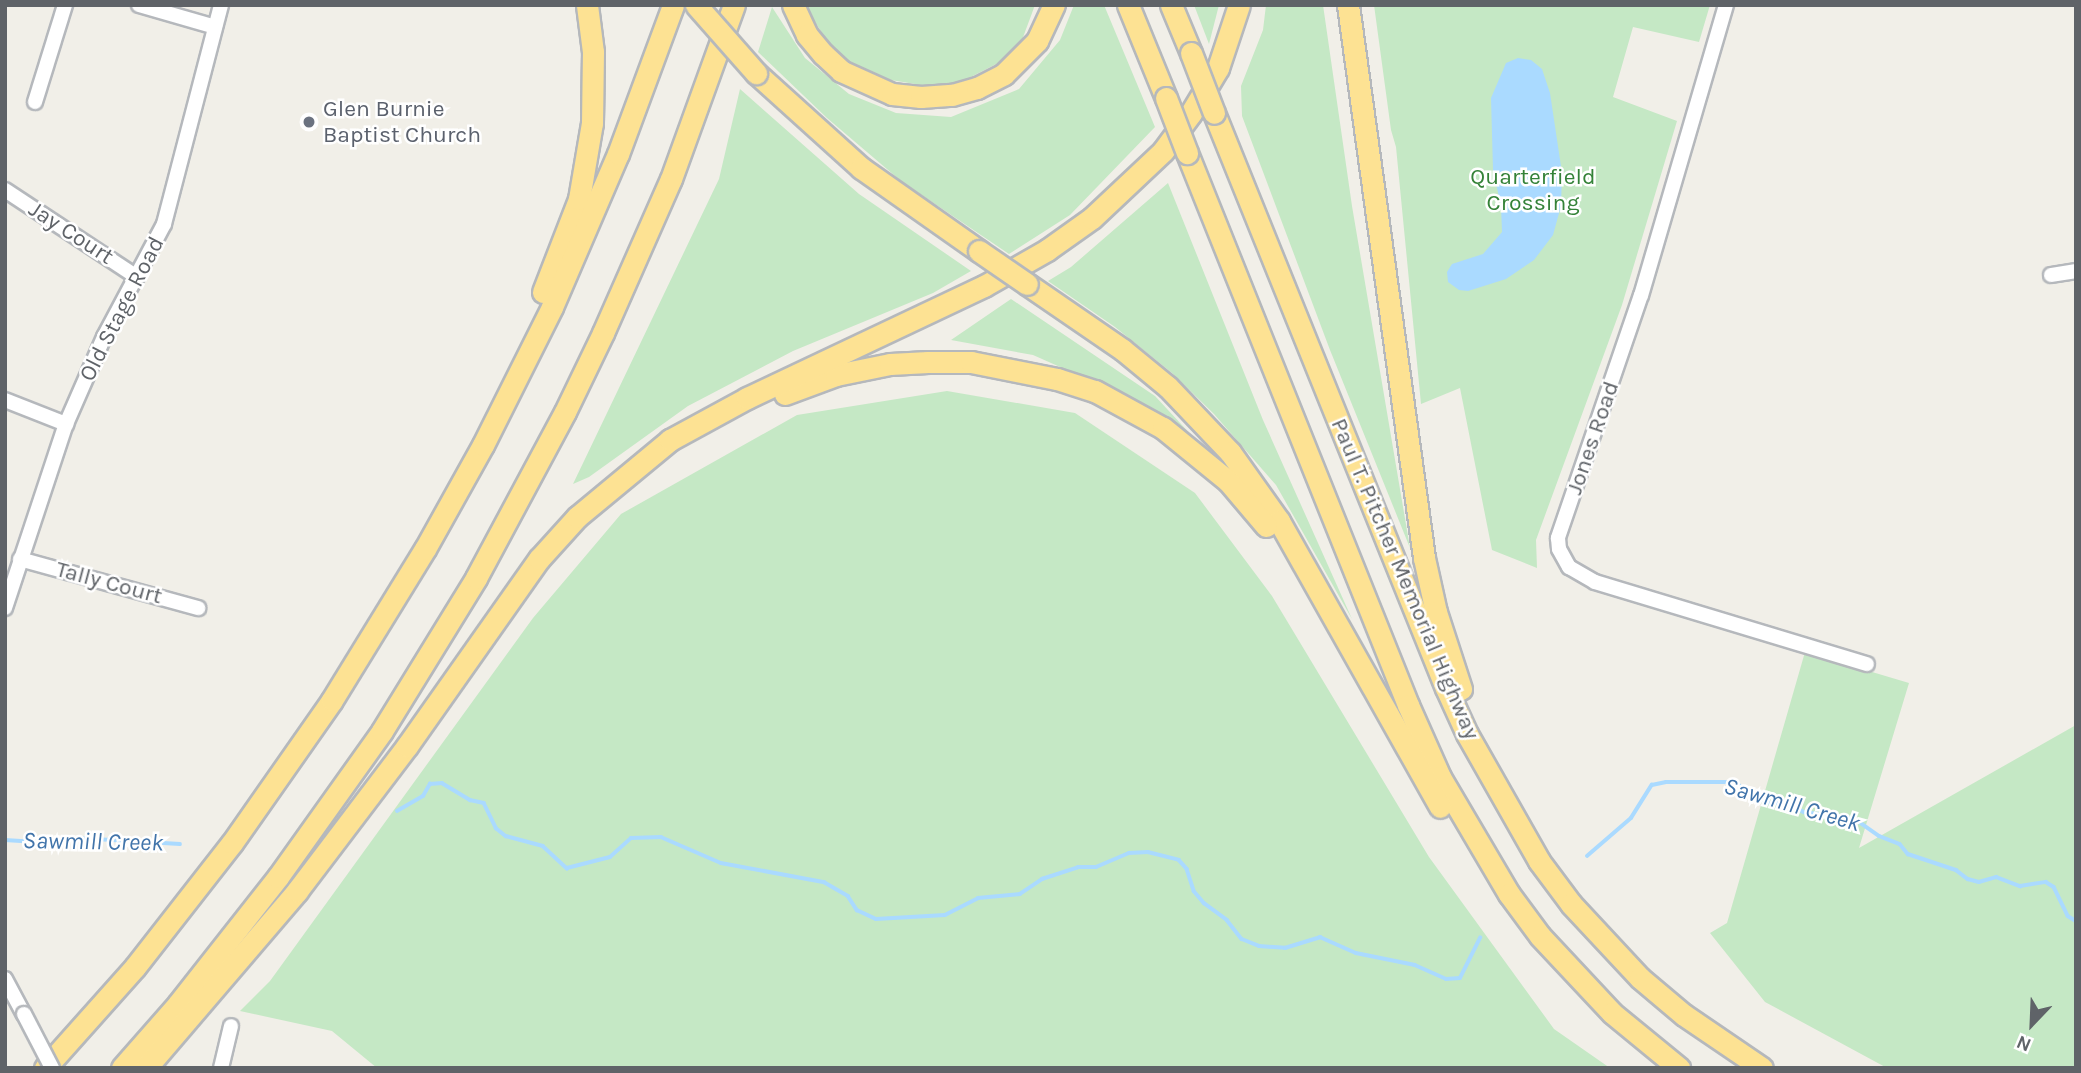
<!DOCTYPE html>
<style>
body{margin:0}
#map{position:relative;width:2081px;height:1073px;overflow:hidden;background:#f1efe8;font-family:Karla,sans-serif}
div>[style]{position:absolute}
.green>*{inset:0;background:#c5e8c5}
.water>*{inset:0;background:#aadaff}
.stream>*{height:3.5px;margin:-1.75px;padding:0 1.75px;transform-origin:1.75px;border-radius:1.75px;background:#aadaff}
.roads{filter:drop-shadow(2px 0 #b5b8bc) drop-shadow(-2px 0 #b5b8bc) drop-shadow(0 2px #b5b8bc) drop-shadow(0 -2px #b5b8bc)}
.minor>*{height:14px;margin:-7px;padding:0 7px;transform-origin:7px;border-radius:7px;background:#fff}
.highway>*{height:21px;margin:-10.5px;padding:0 10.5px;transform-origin:10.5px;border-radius:10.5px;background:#fde293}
.bridges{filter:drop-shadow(2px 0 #b5b8bc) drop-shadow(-2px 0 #b5b8bc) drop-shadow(0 2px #b5b8bc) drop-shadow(0 -2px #b5b8bc)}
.minor-bridge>*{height:14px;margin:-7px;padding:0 7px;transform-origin:7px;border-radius:7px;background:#fff}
.highway-bridge>*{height:21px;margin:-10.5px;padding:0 10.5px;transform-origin:10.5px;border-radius:10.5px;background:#fde293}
.dots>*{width:19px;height:19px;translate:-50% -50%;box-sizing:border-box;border:4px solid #fff;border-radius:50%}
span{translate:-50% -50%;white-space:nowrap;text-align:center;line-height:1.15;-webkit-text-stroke:5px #fff;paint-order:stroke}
.worship-label{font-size:23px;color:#5b616d}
.left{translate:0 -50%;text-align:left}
.park-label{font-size:23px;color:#348238}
.street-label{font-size:23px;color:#5f6368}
.water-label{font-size:24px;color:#4174aa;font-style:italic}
.frame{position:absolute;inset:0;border:7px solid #5f6368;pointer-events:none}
.north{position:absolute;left:1997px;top:989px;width:70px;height:70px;-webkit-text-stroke:5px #fff;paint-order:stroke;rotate:203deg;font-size:19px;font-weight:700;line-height:28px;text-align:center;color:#5f6368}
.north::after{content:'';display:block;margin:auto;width:24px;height:32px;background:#5f6368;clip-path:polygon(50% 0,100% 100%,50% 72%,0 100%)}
</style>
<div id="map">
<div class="green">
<div style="clip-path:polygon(804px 5px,1035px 5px,1022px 40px,1006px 59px,961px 82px,933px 87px,879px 78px,835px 53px)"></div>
<div style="clip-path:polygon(1074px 5px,1104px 5px,1155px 127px,1070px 215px,1009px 254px,901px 181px,827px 118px,758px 52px,772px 7px,805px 58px,849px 94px,896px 113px,951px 117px,1019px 89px,1060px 40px)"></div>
<div style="clip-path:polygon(1194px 5px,1219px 5px,1209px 44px)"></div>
<div style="clip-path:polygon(1266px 5px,1323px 5px,1352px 206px,1410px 548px,1330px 350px,1242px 116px,1241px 86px,1263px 30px)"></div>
<div style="clip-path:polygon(1374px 5px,1710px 5px,1699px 42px,1633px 27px,1613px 97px,1677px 121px,1622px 305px,1536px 540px,1537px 568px,1492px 550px,1460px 388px,1421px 404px,1396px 147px,1391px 130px)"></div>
<div style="clip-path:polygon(740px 89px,859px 194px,971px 271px,933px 293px,793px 351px,688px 406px,589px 477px,573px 484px,719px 179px)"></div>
<div style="clip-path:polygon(1168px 183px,1263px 420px,1352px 619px,1276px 485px,1214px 414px,1172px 373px,1115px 327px,1048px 281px,1071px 267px)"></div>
<div style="clip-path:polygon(1011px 299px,1155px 396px,1194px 438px,1146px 405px,1033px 355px,951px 340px)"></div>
<div style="clip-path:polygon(947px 391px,1075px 413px,1195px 493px,1272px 596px,1429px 857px,1554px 1029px,1610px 1068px,377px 1068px,332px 1031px,240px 1011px,270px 981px,533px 618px,621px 514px,797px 415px)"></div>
<div style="clip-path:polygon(1805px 652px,1909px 683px,1859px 848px,2076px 725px,2076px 1068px,1887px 1068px,1765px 1002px,1710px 933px,1727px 923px)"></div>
</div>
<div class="water">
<div style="clip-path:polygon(1518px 58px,1531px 60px,1542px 69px,1550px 93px,1562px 173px,1561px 206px,1553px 235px,1534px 260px,1506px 279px,1468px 291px,1459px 290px,1448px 282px,1447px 272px,1452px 264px,1483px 254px,1502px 232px,1501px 206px,1493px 170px,1491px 98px,1506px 63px)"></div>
</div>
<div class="stream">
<div style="left:397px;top:811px;width:30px;rotate:-30deg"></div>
<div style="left:423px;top:796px;width:14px;rotate:-60deg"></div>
<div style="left:430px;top:784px;width:12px;rotate:-5deg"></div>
<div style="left:442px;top:783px;width:33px;rotate:31deg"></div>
<div style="left:470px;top:800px;width:14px;rotate:12deg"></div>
<div style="left:484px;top:803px;width:28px;rotate:64deg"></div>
<div style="left:496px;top:828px;width:13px;rotate:39deg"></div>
<div style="left:506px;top:836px;width:38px;rotate:15deg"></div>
<div style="left:543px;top:846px;width:33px;rotate:43deg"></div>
<div style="left:567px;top:868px;width:44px;rotate:-14.3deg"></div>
<div style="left:610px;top:857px;width:28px;rotate:-42deg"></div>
<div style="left:631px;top:838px;width:30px;rotate:-2deg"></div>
<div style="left:661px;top:837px;width:65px;rotate:23.4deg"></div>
<div style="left:721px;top:863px;width:105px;rotate:10.5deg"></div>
<div style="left:824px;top:882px;width:28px;rotate:30deg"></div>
<div style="left:848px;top:896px;width:17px;rotate:57deg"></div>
<div style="left:857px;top:910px;width:21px;rotate:25deg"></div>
<div style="left:876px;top:919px;width:69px;rotate:-3.3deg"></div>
<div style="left:945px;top:915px;width:37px;rotate:-27deg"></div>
<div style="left:978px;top:898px;width:42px;rotate:-5.4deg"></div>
<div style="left:1020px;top:894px;width:27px;rotate:-34deg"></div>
<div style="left:1042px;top:879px;width:38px;rotate:-18deg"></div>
<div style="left:1078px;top:867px;width:18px"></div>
<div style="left:1096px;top:867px;width:36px;rotate:-23deg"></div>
<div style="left:1129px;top:853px;width:19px;rotate:-3deg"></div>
<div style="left:1148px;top:852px;width:32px;rotate:14deg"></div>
<div style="left:1179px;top:860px;width:12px;rotate:48deg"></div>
<div style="left:1187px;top:869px;width:23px;rotate:72deg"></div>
<div style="left:1194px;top:891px;width:16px;rotate:50deg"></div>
<div style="left:1204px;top:903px;width:29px;rotate:36deg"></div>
<div style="left:1227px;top:920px;width:24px;rotate:52deg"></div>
<div style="left:1242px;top:939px;width:18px;rotate:22deg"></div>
<div style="left:1259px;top:946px;width:26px;rotate:4deg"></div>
<div style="left:1285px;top:948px;width:37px;rotate:-17deg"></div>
<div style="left:1320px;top:937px;width:39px;rotate:24deg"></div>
<div style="left:1356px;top:953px;width:60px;rotate:11.5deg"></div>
<div style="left:1415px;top:965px;width:34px;rotate:24deg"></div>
<div style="left:1446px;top:979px;width:14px;rotate:-4deg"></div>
<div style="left:1460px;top:978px;width:45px;rotate:-63.4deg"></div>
<div style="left:5px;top:840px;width:48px;rotate:3.6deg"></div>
<div style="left:53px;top:843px;width:25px;rotate:-11deg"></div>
<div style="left:78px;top:838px;width:102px;rotate:3.4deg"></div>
<div style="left:1587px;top:856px;width:58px;rotate:-40.8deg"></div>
<div style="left:1631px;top:818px;width:39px;rotate:-58deg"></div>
<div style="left:1652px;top:785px;width:14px;rotate:-12deg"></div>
<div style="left:1666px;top:782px;width:59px"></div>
<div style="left:1725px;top:782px;width:13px;rotate:9deg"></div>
<div style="left:1738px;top:784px;width:18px;rotate:41deg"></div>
<div style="left:1752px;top:796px;width:19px;rotate:21deg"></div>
<div style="left:1770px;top:803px;width:17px"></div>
<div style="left:1787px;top:803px;width:19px;rotate:28deg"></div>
<div style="left:1804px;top:812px;width:51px;rotate:7.8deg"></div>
<div style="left:1855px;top:819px;width:29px;rotate:35deg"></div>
<div style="left:1879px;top:836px;width:22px;rotate:21deg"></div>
<div style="left:1900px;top:844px;width:13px;rotate:51deg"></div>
<div style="left:1908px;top:854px;width:51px;rotate:18.4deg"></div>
<div style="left:1956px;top:870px;width:15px;rotate:37deg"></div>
<div style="left:1968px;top:879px;width:11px;rotate:15deg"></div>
<div style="left:1979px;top:882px;width:18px;rotate:-16deg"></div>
<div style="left:1996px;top:877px;width:26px;rotate:21deg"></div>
<div style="left:2020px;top:886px;width:26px;rotate:-9deg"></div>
<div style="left:2046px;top:882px;width:9px;rotate:32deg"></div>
<div style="left:2054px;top:887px;width:32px;rotate:64deg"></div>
<div style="left:2068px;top:916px;width:9px;rotate:32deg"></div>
</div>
<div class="roads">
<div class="minor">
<div style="left:139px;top:5px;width:79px;rotate:16.1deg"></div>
<div style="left:1726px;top:5px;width:302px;rotate:106.3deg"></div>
<div style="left:1641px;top:295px;width:257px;rotate:108.9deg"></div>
<div style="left:1558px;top:538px;width:11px;rotate:85deg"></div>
<div style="left:1559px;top:549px;width:21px;rotate:61deg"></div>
<div style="left:1569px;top:567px;width:30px;rotate:30deg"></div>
<div style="left:1595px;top:582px;width:284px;rotate:16.8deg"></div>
<div style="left:35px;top:102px;width:102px;rotate:-72.8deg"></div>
<div style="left:5px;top:190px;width:158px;rotate:33.4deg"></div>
<div style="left:2051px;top:275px;width:25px;rotate:-9deg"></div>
<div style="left:5px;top:400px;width:66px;rotate:21.5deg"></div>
<div style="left:20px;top:559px;width:185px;rotate:15.4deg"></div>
<div style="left:5px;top:608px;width:194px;rotate:-71.7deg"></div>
<div style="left:66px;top:424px;width:95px;rotate:-66.4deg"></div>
<div style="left:104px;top:337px;width:128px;rotate:-62deg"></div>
<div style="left:164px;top:224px;width:226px;rotate:-75.4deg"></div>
<div style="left:5px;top:979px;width:40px;rotate:62deg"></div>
<div style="left:221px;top:1068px;width:43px;rotate:-76.6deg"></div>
</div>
<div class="highway">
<div style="left:793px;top:5px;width:33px;rotate:65deg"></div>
<div style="left:807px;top:35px;width:25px;rotate:50deg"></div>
<div style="left:823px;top:54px;width:25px;rotate:43deg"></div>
<div style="left:841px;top:71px;width:56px;rotate:24.3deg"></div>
<div style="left:892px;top:94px;width:29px;rotate:6deg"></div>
<div style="left:921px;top:97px;width:31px;rotate:-4deg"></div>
<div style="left:952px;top:95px;width:26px;rotate:-16deg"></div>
<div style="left:977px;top:88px;width:30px;rotate:-27deg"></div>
<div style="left:1004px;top:74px;width:47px;rotate:-45deg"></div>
<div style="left:1037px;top:41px;width:40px;rotate:-65deg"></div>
<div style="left:1128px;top:5px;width:100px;rotate:67.8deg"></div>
<div style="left:1171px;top:5px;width:52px;rotate:67.4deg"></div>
<div style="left:1348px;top:5px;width:558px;rotate:82.17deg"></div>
<div style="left:1424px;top:558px;width:55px;rotate:77.5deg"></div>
<div style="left:1436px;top:612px;width:81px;rotate:72deg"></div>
<div style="left:756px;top:73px;width:142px;rotate:42.1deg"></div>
<div style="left:861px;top:168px;width:144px;rotate:35.1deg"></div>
<div style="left:1214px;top:113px;width:620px;rotate:68.03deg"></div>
<div style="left:1446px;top:688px;width:51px;rotate:65.5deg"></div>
<div style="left:1467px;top:734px;width:146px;rotate:60.4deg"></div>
<div style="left:1539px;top:861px;width:54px;rotate:53.3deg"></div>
<div style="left:1571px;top:904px;width:101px;rotate:47deg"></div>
<div style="left:1640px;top:978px;width:57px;rotate:40.1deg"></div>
<div style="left:1684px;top:1015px;width:94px;rotate:34.2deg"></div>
<div style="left:1187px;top:153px;width:595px;rotate:68.18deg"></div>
<div style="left:1408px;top:705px;width:79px;rotate:66deg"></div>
<div style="left:1440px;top:777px;width:136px;rotate:59.5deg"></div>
<div style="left:1509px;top:894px;width:52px;rotate:53.6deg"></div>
<div style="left:1540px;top:936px;width:105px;rotate:46.9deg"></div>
<div style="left:1612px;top:1013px;width:87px;rotate:39.4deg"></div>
<div style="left:1027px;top:284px;width:116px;rotate:34.5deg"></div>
<div style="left:1123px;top:350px;width:58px;rotate:39.4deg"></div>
<div style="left:1168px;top:387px;width:90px;rotate:46.4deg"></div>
<div style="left:1230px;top:452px;width:85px;rotate:54.6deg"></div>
<div style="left:1279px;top:521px;width:328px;rotate:60.6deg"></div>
<div style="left:543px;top:292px;width:100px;rotate:-68.8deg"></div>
<div style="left:579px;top:199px;width:77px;rotate:-80.3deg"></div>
<div style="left:592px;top:123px;width:71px;rotate:-89.2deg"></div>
<div style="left:593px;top:52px;width:47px;rotate:-97.3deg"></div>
<div style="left:785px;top:394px;width:54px;rotate:-20.4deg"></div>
<div style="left:836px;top:375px;width:55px;rotate:-11.5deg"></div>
<div style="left:890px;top:364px;width:38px;rotate:-3deg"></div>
<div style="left:928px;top:362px;width:43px"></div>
<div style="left:971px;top:362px;width:88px;rotate:11.2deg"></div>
<div style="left:1057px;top:379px;width:40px;rotate:18deg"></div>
<div style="left:1095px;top:391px;width:77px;rotate:28.6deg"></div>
<div style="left:1163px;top:428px;width:84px;rotate:39.2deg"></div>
<div style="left:1228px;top:481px;width:59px;rotate:49.8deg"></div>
<div style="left:45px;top:1068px;width:135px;rotate:-48.3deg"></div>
<div style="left:135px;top:967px;width:157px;rotate:-52deg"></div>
<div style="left:232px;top:843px;width:174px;rotate:-55deg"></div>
<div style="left:332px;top:700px;width:177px;rotate:-58.4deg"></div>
<div style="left:425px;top:549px;width:119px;rotate:-60.9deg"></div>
<div style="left:483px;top:445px;width:154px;rotate:-63.4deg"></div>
<div style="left:552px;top:307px;width:167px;rotate:-66.7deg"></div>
<div style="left:618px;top:154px;width:159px;rotate:-69.7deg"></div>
<div style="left:122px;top:1068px;width:85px;rotate:-48.8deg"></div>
<div style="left:178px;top:1004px;width:162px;rotate:-51.8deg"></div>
<div style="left:278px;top:877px;width:179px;rotate:-54.5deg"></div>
<div style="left:382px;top:731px;width:180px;rotate:-58.4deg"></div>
<div style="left:476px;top:578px;width:188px;rotate:-61.8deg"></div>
<div style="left:565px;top:412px;width:88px;rotate:-64.3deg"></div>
<div style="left:603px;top:333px;width:168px;rotate:-66.2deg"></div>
<div style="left:671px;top:179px;width:185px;rotate:-70.1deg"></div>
<div style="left:146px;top:1068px;width:233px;rotate:-49.5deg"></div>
<div style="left:297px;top:891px;width:182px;rotate:-52.8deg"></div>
<div style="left:407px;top:746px;width:229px;rotate:-54.8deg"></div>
<div style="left:539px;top:559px;width:57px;rotate:-47.9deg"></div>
<div style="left:577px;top:517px;width:121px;rotate:-39.6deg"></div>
<div style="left:670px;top:440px;width:88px;rotate:-28.6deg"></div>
<div style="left:747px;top:398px;width:262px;rotate:-25.3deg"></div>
<div style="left:984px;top:286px;width:73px;rotate:-29.7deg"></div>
<div style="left:1047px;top:250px;width:55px;rotate:-35.4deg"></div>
<div style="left:1092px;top:218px;width:98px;rotate:-43.3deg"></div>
<div style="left:1163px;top:151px;width:47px;rotate:-53.6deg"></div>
<div style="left:1191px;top:113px;width:52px;rotate:-59deg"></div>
<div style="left:1218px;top:68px;width:66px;rotate:-71.6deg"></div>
</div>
</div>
<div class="bridges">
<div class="minor-bridge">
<div style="left:24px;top:1014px;width:61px;rotate:62.6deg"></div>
</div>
<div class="highway-bridge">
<div style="left:696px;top:5px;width:91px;rotate:48.6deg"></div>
<div style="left:1191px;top:53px;width:64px;rotate:69deg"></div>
<div style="left:1166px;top:98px;width:59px;rotate:69.1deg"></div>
<div style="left:979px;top:251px;width:58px;rotate:34.5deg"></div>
</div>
</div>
<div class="dots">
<div style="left:309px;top:122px;background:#6b7280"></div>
</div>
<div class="worship-label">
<span class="left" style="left:323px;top:122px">Glen Burnie<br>Baptist Church</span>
</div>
<div class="park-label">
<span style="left:1533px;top:190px">Quarterfield<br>Crossing</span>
</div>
<div class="street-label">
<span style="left:71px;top:233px;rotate:33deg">Jay Court</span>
<span style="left:122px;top:309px;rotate:-63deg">Old Stage Road</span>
<span style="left:1593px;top:438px;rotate:-71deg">Jones Road</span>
<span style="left:1405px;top:579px;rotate:67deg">Paul T. Pitcher Memorial Highway</span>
<span style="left:109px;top:583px;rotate:15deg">Tally Court</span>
</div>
<div class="water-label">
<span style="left:1792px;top:805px;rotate:16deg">Sawmill Creek</span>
<span style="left:93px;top:842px;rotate:1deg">Sawmill Creek</span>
</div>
<div class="frame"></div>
<div class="north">N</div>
</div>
